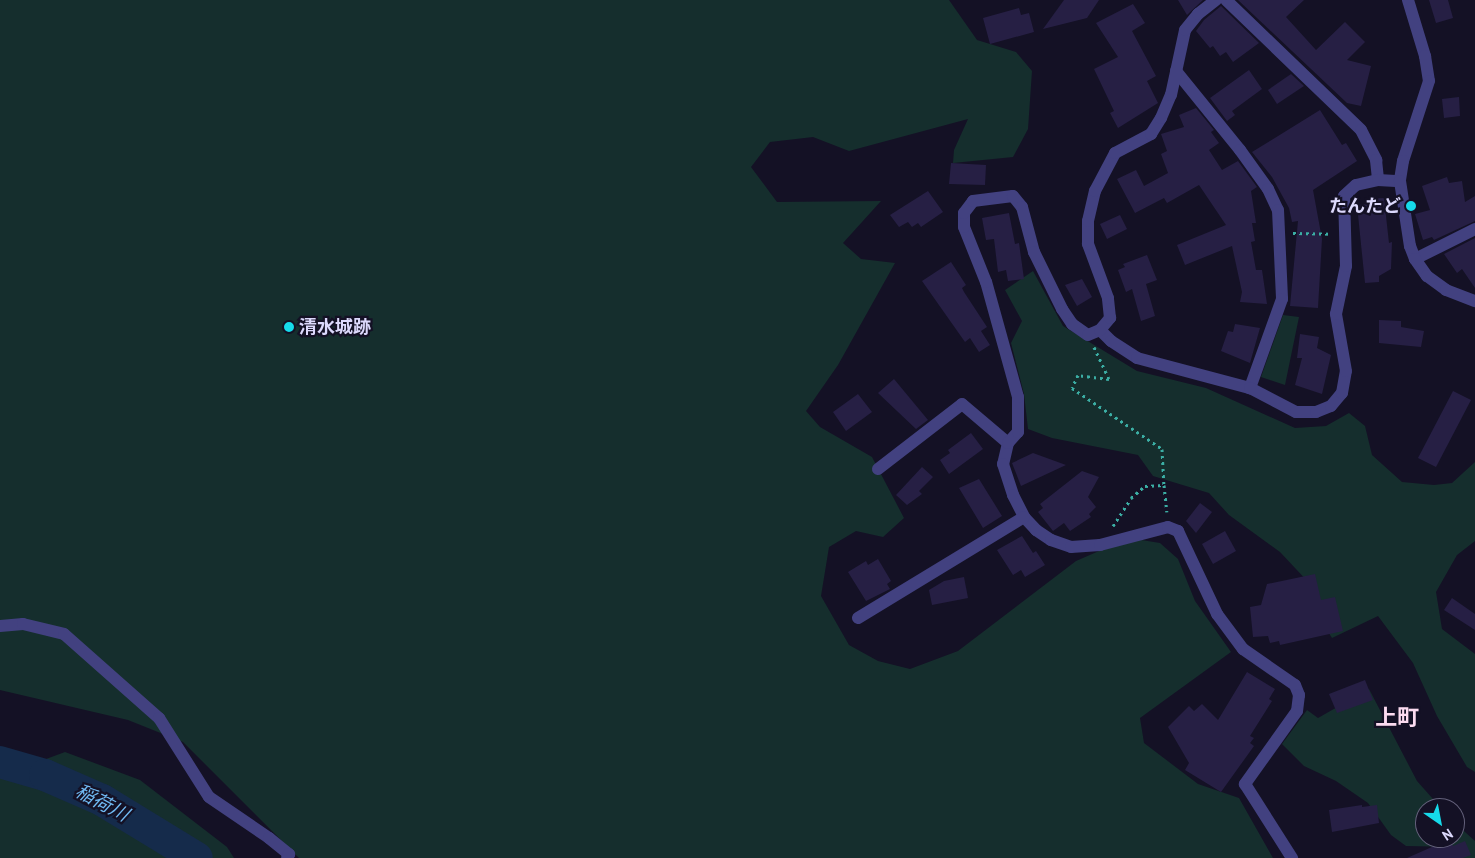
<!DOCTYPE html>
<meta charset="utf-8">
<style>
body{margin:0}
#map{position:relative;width:1475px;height:858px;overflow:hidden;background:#141125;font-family:"PT Sans","Noto Sans JP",sans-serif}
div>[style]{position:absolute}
.green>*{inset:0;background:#152e2d}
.river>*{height:32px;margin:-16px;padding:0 16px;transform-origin:16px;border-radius:16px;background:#152b4b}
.building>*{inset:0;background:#261f44}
.path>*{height:3px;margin-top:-1.5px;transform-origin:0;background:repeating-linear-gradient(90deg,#3baea4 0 2.5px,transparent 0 6.5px)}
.minor>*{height:12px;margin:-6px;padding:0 6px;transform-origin:6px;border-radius:6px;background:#424180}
.tertiary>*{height:12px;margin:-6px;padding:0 6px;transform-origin:6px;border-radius:6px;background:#424180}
.dots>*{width:14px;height:14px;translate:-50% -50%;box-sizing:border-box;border:2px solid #141125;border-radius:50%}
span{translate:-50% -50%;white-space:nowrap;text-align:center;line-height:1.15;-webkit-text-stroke:4.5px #141125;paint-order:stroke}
.poi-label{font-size:18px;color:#dcd9fc;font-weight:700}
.right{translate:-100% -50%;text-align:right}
.left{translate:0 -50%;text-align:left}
.water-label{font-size:19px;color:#70b9f2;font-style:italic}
.district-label{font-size:22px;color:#fcdbf0;font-weight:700}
.north{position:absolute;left:1415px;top:798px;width:50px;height:50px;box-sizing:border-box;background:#141125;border:1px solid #64617b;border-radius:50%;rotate:147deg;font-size:14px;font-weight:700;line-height:20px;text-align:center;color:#dcd9fc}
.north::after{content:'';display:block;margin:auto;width:18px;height:22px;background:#16daea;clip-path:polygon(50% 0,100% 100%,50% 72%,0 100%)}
</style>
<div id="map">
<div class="green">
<div style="clip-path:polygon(0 0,949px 0,977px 40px,1016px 52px,1032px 71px,1028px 129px,1013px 157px,953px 163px,954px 150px,968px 119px,849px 151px,813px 137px,770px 142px,751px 167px,777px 202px,881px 201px,843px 243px,861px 259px,895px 263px,838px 365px,806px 411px,820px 427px,872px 457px,904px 518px,883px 537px,856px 531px,829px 547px,821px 596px,849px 645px,878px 661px,910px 669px,958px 651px,1076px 561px,1129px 538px,1160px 543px,1178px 559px,1195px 601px,1231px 652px,1140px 718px,1144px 743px,1198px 784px,1239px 798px,1273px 858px,299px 858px,183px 742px,128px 720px,0 690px)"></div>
<div style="clip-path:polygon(1033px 271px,1063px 326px,1137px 371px,1206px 388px,1295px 428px,1326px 426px,1349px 413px,1365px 426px,1372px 455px,1402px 482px,1434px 485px,1452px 483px,1475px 462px,1475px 541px,1457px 555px,1436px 592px,1442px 629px,1475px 654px,1475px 772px,1467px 767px,1437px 716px,1413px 663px,1378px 616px,1332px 638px,1315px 611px,1311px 585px,1280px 552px,1229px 515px,1209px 493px,1153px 476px,1138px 455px,1052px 438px,1028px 429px,1024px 394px,1011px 343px,1022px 321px,1005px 290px)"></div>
<div style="clip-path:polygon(1283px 315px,1299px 317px,1285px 385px,1261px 377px)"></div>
<div style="clip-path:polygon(1369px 689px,1417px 781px,1441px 808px,1425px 808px,1425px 838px,1455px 838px,1455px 823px,1475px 841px,1475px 858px,1460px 858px,1457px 847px,1406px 846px,1391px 835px,1368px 803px,1336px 781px,1304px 766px,1282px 744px,1307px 710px,1318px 718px)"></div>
<div style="clip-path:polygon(65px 752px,140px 780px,227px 847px,234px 858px,0 858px,0 776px)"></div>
</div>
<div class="river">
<div style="left:0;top:762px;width:47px;rotate:16.1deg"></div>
<div style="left:45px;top:775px;width:62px;rotate:23.7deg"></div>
<div style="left:102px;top:800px;width:111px;rotate:31.4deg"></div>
</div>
<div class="building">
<div style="clip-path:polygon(1064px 0,1099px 0,1087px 18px,1043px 29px)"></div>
<div style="clip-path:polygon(1178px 0,1203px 0,1187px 15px)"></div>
<div style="clip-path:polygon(1238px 0,1304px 0,1286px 17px,1316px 50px,1345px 22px,1365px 42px,1347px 60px,1371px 66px,1361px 106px,1347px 103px)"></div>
<div style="clip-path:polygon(1429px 0,1448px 0,1453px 18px,1436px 23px)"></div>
<div style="clip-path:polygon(1133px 4px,1145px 23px,1132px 31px,1156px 76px,1147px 81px,1158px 103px,1118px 128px,1110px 113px,1114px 111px,1094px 69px,1118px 57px,1096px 23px)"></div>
<div style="clip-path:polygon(1221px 6px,1259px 43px,1233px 62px,1226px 52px,1220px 56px,1213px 46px,1210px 48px,1196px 31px,1204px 20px)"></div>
<div style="clip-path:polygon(1019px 8px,1021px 15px,1029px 13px,1034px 32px,990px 44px,983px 18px)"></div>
<div style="clip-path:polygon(1249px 70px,1262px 89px,1232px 111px,1235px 115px,1227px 121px,1210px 98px)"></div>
<div style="clip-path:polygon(1291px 74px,1304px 86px,1277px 104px,1268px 90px)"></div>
<div style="clip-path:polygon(1459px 97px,1460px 116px,1444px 118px,1442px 99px)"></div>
<div style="clip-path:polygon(1196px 108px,1214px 130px,1211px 132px,1219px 143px,1209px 150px,1222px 170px,1238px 161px,1257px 187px,1251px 191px,1256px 223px,1252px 223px,1255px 241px,1251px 242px,1256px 270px,1262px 270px,1267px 304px,1240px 302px,1242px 292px,1232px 246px,1185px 265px,1177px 245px,1226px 225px,1199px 185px,1167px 203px,1164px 198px,1135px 213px,1117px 179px,1136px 170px,1144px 186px,1168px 173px,1161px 154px,1167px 151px,1161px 134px,1184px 127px,1179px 115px)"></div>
<div style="clip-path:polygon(1320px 110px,1342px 145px,1346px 143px,1357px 161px,1313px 190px,1322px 239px,1318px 308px,1290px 306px,1298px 221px,1292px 222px,1289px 208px,1272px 177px,1252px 152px)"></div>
<div style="clip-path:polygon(951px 163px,986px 165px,985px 185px,949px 184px)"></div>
<div style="clip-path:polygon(1447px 177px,1449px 183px,1462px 181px,1465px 202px,1475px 196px,1475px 221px,1434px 240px,1432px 237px,1423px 240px,1415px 214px,1430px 210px,1422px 186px)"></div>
<div style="clip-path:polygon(928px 191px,943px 212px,921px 227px,918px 223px,912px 227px,908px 222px,899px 227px,890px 215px)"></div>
<div style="clip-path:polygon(1384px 198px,1389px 243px,1392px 242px,1391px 269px,1379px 276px,1379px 282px,1365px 283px,1357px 205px,1366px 204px,1366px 199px)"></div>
<div style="clip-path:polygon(1009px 213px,1015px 244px,1019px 243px,1024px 279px,1008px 281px,1006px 270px,998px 272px,994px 239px,986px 240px,982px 218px)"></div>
<div style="clip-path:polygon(1120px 215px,1127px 229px,1107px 239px,1100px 224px)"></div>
<div style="clip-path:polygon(1475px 238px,1475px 288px,1462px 269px,1457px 273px,1444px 254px)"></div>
<div style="clip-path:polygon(1147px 255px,1157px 280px,1146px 284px,1155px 316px,1141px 321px,1132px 289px,1126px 292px,1118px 270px,1125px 267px,1123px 264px)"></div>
<div style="clip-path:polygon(951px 262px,966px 285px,962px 288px,964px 292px,987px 327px,981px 331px,990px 345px,979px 352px,970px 338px,965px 342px,922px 281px)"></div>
<div style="clip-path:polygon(1082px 279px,1092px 297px,1077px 306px,1065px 285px)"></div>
<div style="clip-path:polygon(1379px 320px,1401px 321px,1401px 327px,1424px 331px,1421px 347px,1379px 343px)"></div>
<div style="clip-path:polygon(1235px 324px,1260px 328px,1250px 363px,1221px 351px,1228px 331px,1233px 332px)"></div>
<div style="clip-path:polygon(1300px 334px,1319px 337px,1317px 348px,1331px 355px,1322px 394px,1295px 385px,1302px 358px,1297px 358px)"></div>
<div style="clip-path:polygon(894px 379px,928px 420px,916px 429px,878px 393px)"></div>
<div style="clip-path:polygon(1453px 391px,1471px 400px,1436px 467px,1418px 458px)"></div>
<div style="clip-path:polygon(858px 394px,872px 412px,846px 431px,833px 412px)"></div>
<div style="clip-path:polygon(971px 433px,983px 449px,949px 474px,940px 460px,950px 453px,948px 450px)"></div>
<div style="clip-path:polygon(1033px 453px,1066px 465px,1021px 486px,1012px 463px)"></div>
<div style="clip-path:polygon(922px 467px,933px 477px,919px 491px,922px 494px,907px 505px,896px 495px)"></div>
<div style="clip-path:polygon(1082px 471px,1099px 477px,1088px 497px,1096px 507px,1089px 514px,1091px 517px,1070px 531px,1064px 523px,1053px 531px,1038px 512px,1043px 508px,1040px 504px)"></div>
<div style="clip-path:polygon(979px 479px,1002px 516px,983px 528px,959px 488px)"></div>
<div style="clip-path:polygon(1200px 503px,1212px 512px,1196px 533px,1186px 521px)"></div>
<div style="clip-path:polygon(1225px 531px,1236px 551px,1213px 564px,1202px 544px)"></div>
<div style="clip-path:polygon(1022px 536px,1033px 553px,1036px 551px,1045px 565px,1025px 577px,1021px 570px,1013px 575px,997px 550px)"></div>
<div style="clip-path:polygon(878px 559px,891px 581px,887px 584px,890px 589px,866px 601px,848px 572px,866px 561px,868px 565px)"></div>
<div style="clip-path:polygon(1315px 574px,1321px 600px,1335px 597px,1343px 631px,1280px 645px,1279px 641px,1270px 643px,1268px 636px,1253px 637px,1250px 607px,1261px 605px,1267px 584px)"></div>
<div style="clip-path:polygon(964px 577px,968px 598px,932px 605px,929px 590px,944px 581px)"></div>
<div style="clip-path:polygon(1452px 598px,1475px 614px,1475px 630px,1444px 610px)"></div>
<div style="clip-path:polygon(1247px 672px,1275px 689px,1269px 699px,1272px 701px,1250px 736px,1254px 738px,1250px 743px,1254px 746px,1221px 792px,1185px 770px,1189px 763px,1168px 727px,1189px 706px,1194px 711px,1202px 704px,1218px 720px)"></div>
<div style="clip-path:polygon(1365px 680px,1373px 700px,1337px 713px,1329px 694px)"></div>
<div style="clip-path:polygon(1362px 805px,1362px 807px,1377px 805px,1379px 823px,1332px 832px,1329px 810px)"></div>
<div style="clip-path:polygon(1450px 839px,1453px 846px,1465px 841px,1471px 855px,1463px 858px,1407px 858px)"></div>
</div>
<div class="path">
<div style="left:1293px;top:233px;width:39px;rotate:1deg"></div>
<div style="left:1094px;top:347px;width:35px;rotate:65deg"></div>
<div style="left:1109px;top:379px;width:31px;rotate:-173deg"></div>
<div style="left:1078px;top:375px;width:14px;rotate:115deg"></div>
<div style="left:1072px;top:388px;width:109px;rotate:34.1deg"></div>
<div style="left:1162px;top:449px;width:36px;rotate:87deg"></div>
<div style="left:1113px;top:526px;width:33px;rotate:-57deg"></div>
<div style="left:1131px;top:498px;width:18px;rotate:-41deg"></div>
<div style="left:1145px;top:486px;width:19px;rotate:-3deg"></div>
<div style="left:1164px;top:485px;width:27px;rotate:84deg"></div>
</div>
<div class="minor">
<div style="left:1226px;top:0;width:187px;rotate:43.9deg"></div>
<div style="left:1361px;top:130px;width:34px;rotate:63deg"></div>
<div style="left:1376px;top:160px;width:20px;rotate:84deg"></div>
<div style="left:1176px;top:71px;width:102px;rotate:51deg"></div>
<div style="left:1240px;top:150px;width:48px;rotate:54.3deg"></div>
<div style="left:1268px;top:189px;width:23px;rotate:65deg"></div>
<div style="left:1278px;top:210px;width:89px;rotate:87.4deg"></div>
<div style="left:1282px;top:299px;width:95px;rotate:109.8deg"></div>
<div style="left:1415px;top:259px;width:67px;rotate:-26.6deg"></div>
<div style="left:1100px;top:330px;width:16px;rotate:45deg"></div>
<div style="left:1111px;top:341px;width:31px;rotate:33deg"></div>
<div style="left:1137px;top:358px;width:117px;rotate:14.9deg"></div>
<div style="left:1250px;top:388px;width:52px;rotate:27.6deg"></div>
<div style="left:1296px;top:412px;width:20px"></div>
<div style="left:1316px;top:412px;width:16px;rotate:-22deg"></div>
<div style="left:1331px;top:406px;width:17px;rotate:-50deg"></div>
<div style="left:1342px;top:393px;width:22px;rotate:-80deg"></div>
<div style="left:1346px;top:371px;width:58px;rotate:-100deg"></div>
<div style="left:1336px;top:314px;width:49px;rotate:-78.2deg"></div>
<div style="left:1346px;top:266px;width:70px;rotate:-91.6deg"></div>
<div style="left:1344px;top:196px;width:16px;rotate:-43deg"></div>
<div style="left:1356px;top:185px;width:23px;rotate:-13deg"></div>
<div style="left:1378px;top:180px;width:22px;rotate:3deg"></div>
<div style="left:1008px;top:443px;width:22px;rotate:103deg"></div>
<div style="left:1003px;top:464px;width:33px;rotate:72deg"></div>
<div style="left:1013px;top:495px;width:25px;rotate:63deg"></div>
<div style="left:1024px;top:517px;width:18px;rotate:47deg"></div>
<div style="left:1036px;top:530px;width:18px;rotate:34deg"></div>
<div style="left:1051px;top:540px;width:21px;rotate:19deg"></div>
<div style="left:1071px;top:547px;width:29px;rotate:-4deg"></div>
<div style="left:1100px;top:545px;width:70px;rotate:-14.8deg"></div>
<div style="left:1168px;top:527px;width:11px;rotate:22deg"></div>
<div style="left:1178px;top:531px;width:92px;rotate:64.8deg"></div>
<div style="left:1217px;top:614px;width:44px;rotate:53.4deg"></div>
<div style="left:1243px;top:649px;width:63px;rotate:34.7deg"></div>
<div style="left:1295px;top:685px;width:11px;rotate:68deg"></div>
<div style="left:1299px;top:695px;width:16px;rotate:97deg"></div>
<div style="left:1297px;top:711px;width:90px;rotate:125.5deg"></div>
<div style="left:1245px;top:784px;width:88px;rotate:57.6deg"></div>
<div style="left:878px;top:469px;width:106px;rotate:-37.7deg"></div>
<div style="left:962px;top:404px;width:60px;rotate:40.3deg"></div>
<div style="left:1008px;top:443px;width:15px;rotate:-48deg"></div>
<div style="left:1018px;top:432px;width:35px;rotate:-90deg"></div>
<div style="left:1018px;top:397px;width:119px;rotate:-105.5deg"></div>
<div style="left:986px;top:282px;width:59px;rotate:-111.8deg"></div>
<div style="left:964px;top:227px;width:14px;rotate:-90deg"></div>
<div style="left:964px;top:213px;width:15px;rotate:-53deg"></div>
<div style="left:973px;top:201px;width:40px;rotate:-7.1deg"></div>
<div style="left:1013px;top:196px;width:14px;rotate:51deg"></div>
<div style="left:1022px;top:207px;width:47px;rotate:75.1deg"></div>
<div style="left:1034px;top:252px;width:64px;rotate:63.8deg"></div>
<div style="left:1062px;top:309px;width:18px;rotate:56deg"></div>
<div style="left:1072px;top:324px;width:19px;rotate:35deg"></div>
<div style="left:1088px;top:335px;width:13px;rotate:-23deg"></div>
<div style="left:1100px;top:330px;width:16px;rotate:-50deg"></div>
<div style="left:1110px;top:318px;width:20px;rotate:-96deg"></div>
<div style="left:1108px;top:298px;width:58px;rotate:-110.3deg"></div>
<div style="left:1088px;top:244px;width:23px;rotate:-90deg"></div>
<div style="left:1088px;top:221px;width:31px;rotate:-77deg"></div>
<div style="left:1095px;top:191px;width:43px;rotate:-62.2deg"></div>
<div style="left:1115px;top:153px;width:41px;rotate:-27.8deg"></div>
<div style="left:1151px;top:134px;width:19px;rotate:-58deg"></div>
<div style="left:1161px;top:118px;width:25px;rotate:-67deg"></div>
<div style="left:1171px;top:95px;width:66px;rotate:-77.8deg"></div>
<div style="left:1185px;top:30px;width:21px;rotate:-51deg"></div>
<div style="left:1198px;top:14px;width:23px;rotate:-38deg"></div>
<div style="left:858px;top:618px;width:194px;rotate:-31.3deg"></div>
<div style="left:0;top:626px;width:23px;rotate:-5deg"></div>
<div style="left:23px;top:624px;width:42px;rotate:13.7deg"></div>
<div style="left:64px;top:634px;width:127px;rotate:41.5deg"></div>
<div style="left:159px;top:718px;width:93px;rotate:57.7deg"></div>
<div style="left:209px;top:797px;width:73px;rotate:34.3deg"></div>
<div style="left:269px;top:838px;width:26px;rotate:39deg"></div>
<div style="left:289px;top:854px;width:4px;rotate:117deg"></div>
</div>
<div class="tertiary">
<div style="left:1408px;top:0;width:59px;rotate:73.1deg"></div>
<div style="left:1425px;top:56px;width:25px;rotate:81deg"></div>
<div style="left:1429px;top:81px;width:84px;rotate:108deg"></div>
<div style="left:1403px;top:161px;width:20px;rotate:99deg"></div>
<div style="left:1400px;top:181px;width:66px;rotate:81.3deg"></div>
<div style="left:1410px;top:246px;width:14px;rotate:69deg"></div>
<div style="left:1415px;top:259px;width:21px;rotate:55deg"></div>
<div style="left:1427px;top:276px;width:24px;rotate:36deg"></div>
<div style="left:1446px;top:290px;width:31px;rotate:21deg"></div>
</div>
<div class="dots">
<div style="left:1411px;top:206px;background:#16daea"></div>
<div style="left:289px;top:327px;background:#16daea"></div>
</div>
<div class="poi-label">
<span class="right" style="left:1401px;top:206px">たんたど</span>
<span class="left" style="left:299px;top:327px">清水城跡</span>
</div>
<div class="water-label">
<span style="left:102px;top:803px;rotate:28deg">稲荷川</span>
</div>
<div class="district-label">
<span style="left:1397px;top:718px">上町</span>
</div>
<div class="north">N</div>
</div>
